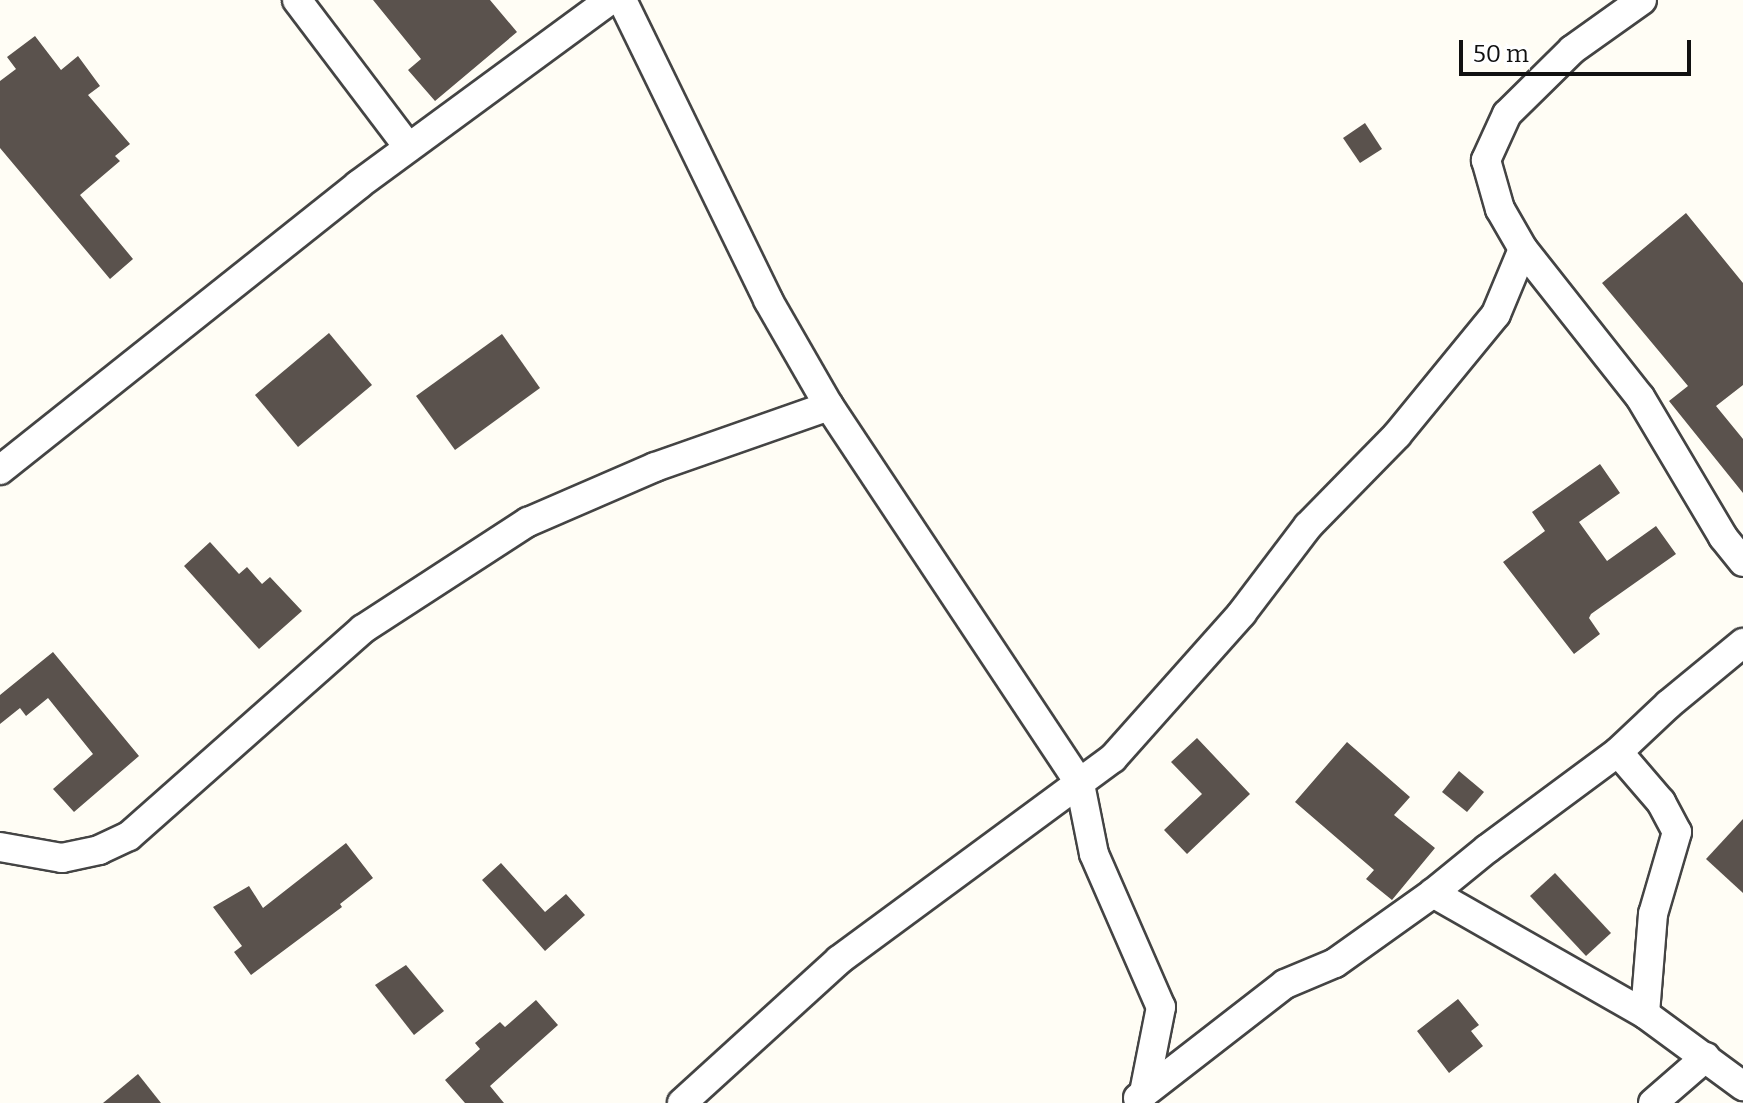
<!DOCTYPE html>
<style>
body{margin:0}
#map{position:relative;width:1743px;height:1103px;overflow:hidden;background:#fffdf5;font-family:Bitter,serif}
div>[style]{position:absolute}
.building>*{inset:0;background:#5a524d}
.roads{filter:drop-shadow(2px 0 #444) drop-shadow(-2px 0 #444) drop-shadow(0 2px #444) drop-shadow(0 -2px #444)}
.street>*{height:28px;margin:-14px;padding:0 14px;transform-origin:14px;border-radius:14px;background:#fff}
span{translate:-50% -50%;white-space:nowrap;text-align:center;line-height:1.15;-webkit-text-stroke:8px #fff;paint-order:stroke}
.scale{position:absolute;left:1459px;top:40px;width:232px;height:36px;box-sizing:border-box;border:4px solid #111;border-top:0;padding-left:10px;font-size:24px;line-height:28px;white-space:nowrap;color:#111;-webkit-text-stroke:6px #fff;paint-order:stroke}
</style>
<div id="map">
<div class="building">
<div style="clip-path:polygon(373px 0,490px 0,517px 32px,435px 101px,408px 70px,421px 59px)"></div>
<div style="clip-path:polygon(35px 36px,61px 70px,78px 56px,100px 86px,88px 95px,130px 144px,115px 156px,120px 161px,80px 195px,133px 259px,110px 279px,0 148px,0 81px,16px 69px,7px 57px)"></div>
<div style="clip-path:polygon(1365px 123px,1382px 149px,1360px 163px,1343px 138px)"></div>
<div style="clip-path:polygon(1686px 213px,1743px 283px,1743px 385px,1716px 406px,1743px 439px,1743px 493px,1669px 401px,1688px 386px,1602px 283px)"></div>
<div style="clip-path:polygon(329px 333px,372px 385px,298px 447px,255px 395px)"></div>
<div style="clip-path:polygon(502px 334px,540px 388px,455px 450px,416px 396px)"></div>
<div style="clip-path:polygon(1600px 464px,1620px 493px,1579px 522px,1607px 561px,1656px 526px,1676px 554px,1591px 614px,1589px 618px,1600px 634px,1574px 654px,1503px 562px,1545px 531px,1532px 512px)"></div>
<div style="clip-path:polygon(210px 542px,239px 574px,247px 567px,262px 584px,270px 577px,302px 611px,259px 649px,184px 566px)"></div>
<div style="clip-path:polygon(53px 652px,139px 756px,74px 812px,53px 789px,93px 754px,48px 698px,26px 716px,20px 708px,0 724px,0 695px)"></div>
<div style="clip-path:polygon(1197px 738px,1250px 794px,1187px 854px,1164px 830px,1202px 794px,1171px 762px)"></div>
<div style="clip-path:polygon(1347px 742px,1410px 797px,1394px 815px,1435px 848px,1392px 900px,1366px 879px,1374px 870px,1295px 802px)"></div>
<div style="clip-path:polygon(1459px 771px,1484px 792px,1467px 812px,1442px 792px)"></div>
<div style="clip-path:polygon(1743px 819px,1743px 893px,1706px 859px)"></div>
<div style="clip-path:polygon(346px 843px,373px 878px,340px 904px,342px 907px,251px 975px,234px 952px,242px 946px,213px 907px,249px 886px,263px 908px)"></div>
<div style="clip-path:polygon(501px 863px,545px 912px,566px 894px,585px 915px,545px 951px,482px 880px)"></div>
<div style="clip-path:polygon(1555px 873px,1611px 933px,1586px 956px,1530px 896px)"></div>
<div style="clip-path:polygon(406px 965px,444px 1011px,414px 1035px,375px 985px)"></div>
<div style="clip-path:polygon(1458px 999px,1479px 1025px,1471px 1031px,1483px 1046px,1449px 1073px,1417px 1031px)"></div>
<div style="clip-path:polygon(536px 1000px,558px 1025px,490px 1086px,504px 1103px,465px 1103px,445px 1080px,480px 1049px,475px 1043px,500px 1022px,505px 1027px)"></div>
<div style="clip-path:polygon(138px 1074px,161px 1103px,103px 1103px)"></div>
</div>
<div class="roads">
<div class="street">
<div style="left:297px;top:0;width:184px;rotate:52.9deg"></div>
<div style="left:622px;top:0;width:334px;rotate:64deg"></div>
<div style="left:768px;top:300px;width:122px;rotate:60.1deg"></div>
<div style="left:829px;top:406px;width:454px;rotate:56.4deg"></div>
<div style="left:1080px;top:784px;width:71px;rotate:78.7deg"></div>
<div style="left:1094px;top:854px;width:167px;rotate:66.4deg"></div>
<div style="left:1161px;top:1007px;width:88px;rotate:101.2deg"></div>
<div style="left:1642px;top:0;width:86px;rotate:144.5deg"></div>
<div style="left:1572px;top:50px;width:91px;rotate:135.4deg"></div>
<div style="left:1507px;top:114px;width:51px;rotate:114.5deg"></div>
<div style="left:1486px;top:160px;width:51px;rotate:74.1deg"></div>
<div style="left:1500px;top:209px;width:46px;rotate:60.1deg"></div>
<div style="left:1523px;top:249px;width:189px;rotate:51.7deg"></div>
<div style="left:1640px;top:397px;width:163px;rotate:59.3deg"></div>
<div style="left:1723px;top:537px;width:32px;rotate:51deg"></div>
<div style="left:0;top:470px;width:458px;rotate:-38.5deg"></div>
<div style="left:358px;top:185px;width:313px;rotate:-36.3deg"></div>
<div style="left:1618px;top:752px;width:66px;rotate:49.3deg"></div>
<div style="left:1661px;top:802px;width:34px;rotate:62deg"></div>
<div style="left:1677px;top:832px;width:85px;rotate:106.3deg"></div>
<div style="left:1653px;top:914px;width:100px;rotate:94.6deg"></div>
<div style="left:0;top:847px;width:63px;rotate:10.1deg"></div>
<div style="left:62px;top:858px;width:38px;rotate:-12deg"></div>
<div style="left:99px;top:850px;width:33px;rotate:-25deg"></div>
<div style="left:129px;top:836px;width:312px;rotate:-41.5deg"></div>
<div style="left:363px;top:629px;width:197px;rotate:-33deg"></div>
<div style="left:528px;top:522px;width:138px;rotate:-23.4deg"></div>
<div style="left:655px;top:467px;width:184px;rotate:-19.3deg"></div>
<div style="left:1433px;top:893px;width:244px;rotate:29.7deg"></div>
<div style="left:1645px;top:1014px;width:122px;rotate:36.3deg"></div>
<div style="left:1138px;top:1098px;width:186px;rotate:-37.8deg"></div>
<div style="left:1285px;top:984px;width:54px;rotate:-22.8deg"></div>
<div style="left:1335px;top:963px;width:120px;rotate:-35.5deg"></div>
<div style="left:1433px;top:893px;width:70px;rotate:-39.2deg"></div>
<div style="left:1487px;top:849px;width:163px;rotate:-36.5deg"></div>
<div style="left:1618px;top:752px;width:70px;rotate:-43.3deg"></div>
<div style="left:1669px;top:704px;width:96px;rotate:-39.5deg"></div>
<div style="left:682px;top:1103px;width:212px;rotate:-42.3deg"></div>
<div style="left:839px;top:960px;width:340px;rotate:-36.4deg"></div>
<div style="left:1113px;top:758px;width:194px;rotate:-48.3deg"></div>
<div style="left:1242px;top:613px;width:109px;rotate:-52.8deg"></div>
<div style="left:1308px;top:526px;width:127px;rotate:-45.6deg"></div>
<div style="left:1397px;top:435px;width:156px;rotate:-50.7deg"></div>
<div style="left:1496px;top:314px;width:70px;rotate:-67.4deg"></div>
<div style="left:1653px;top:1103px;width:70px;rotate:-41deg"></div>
</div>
</div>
<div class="scale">50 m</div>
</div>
